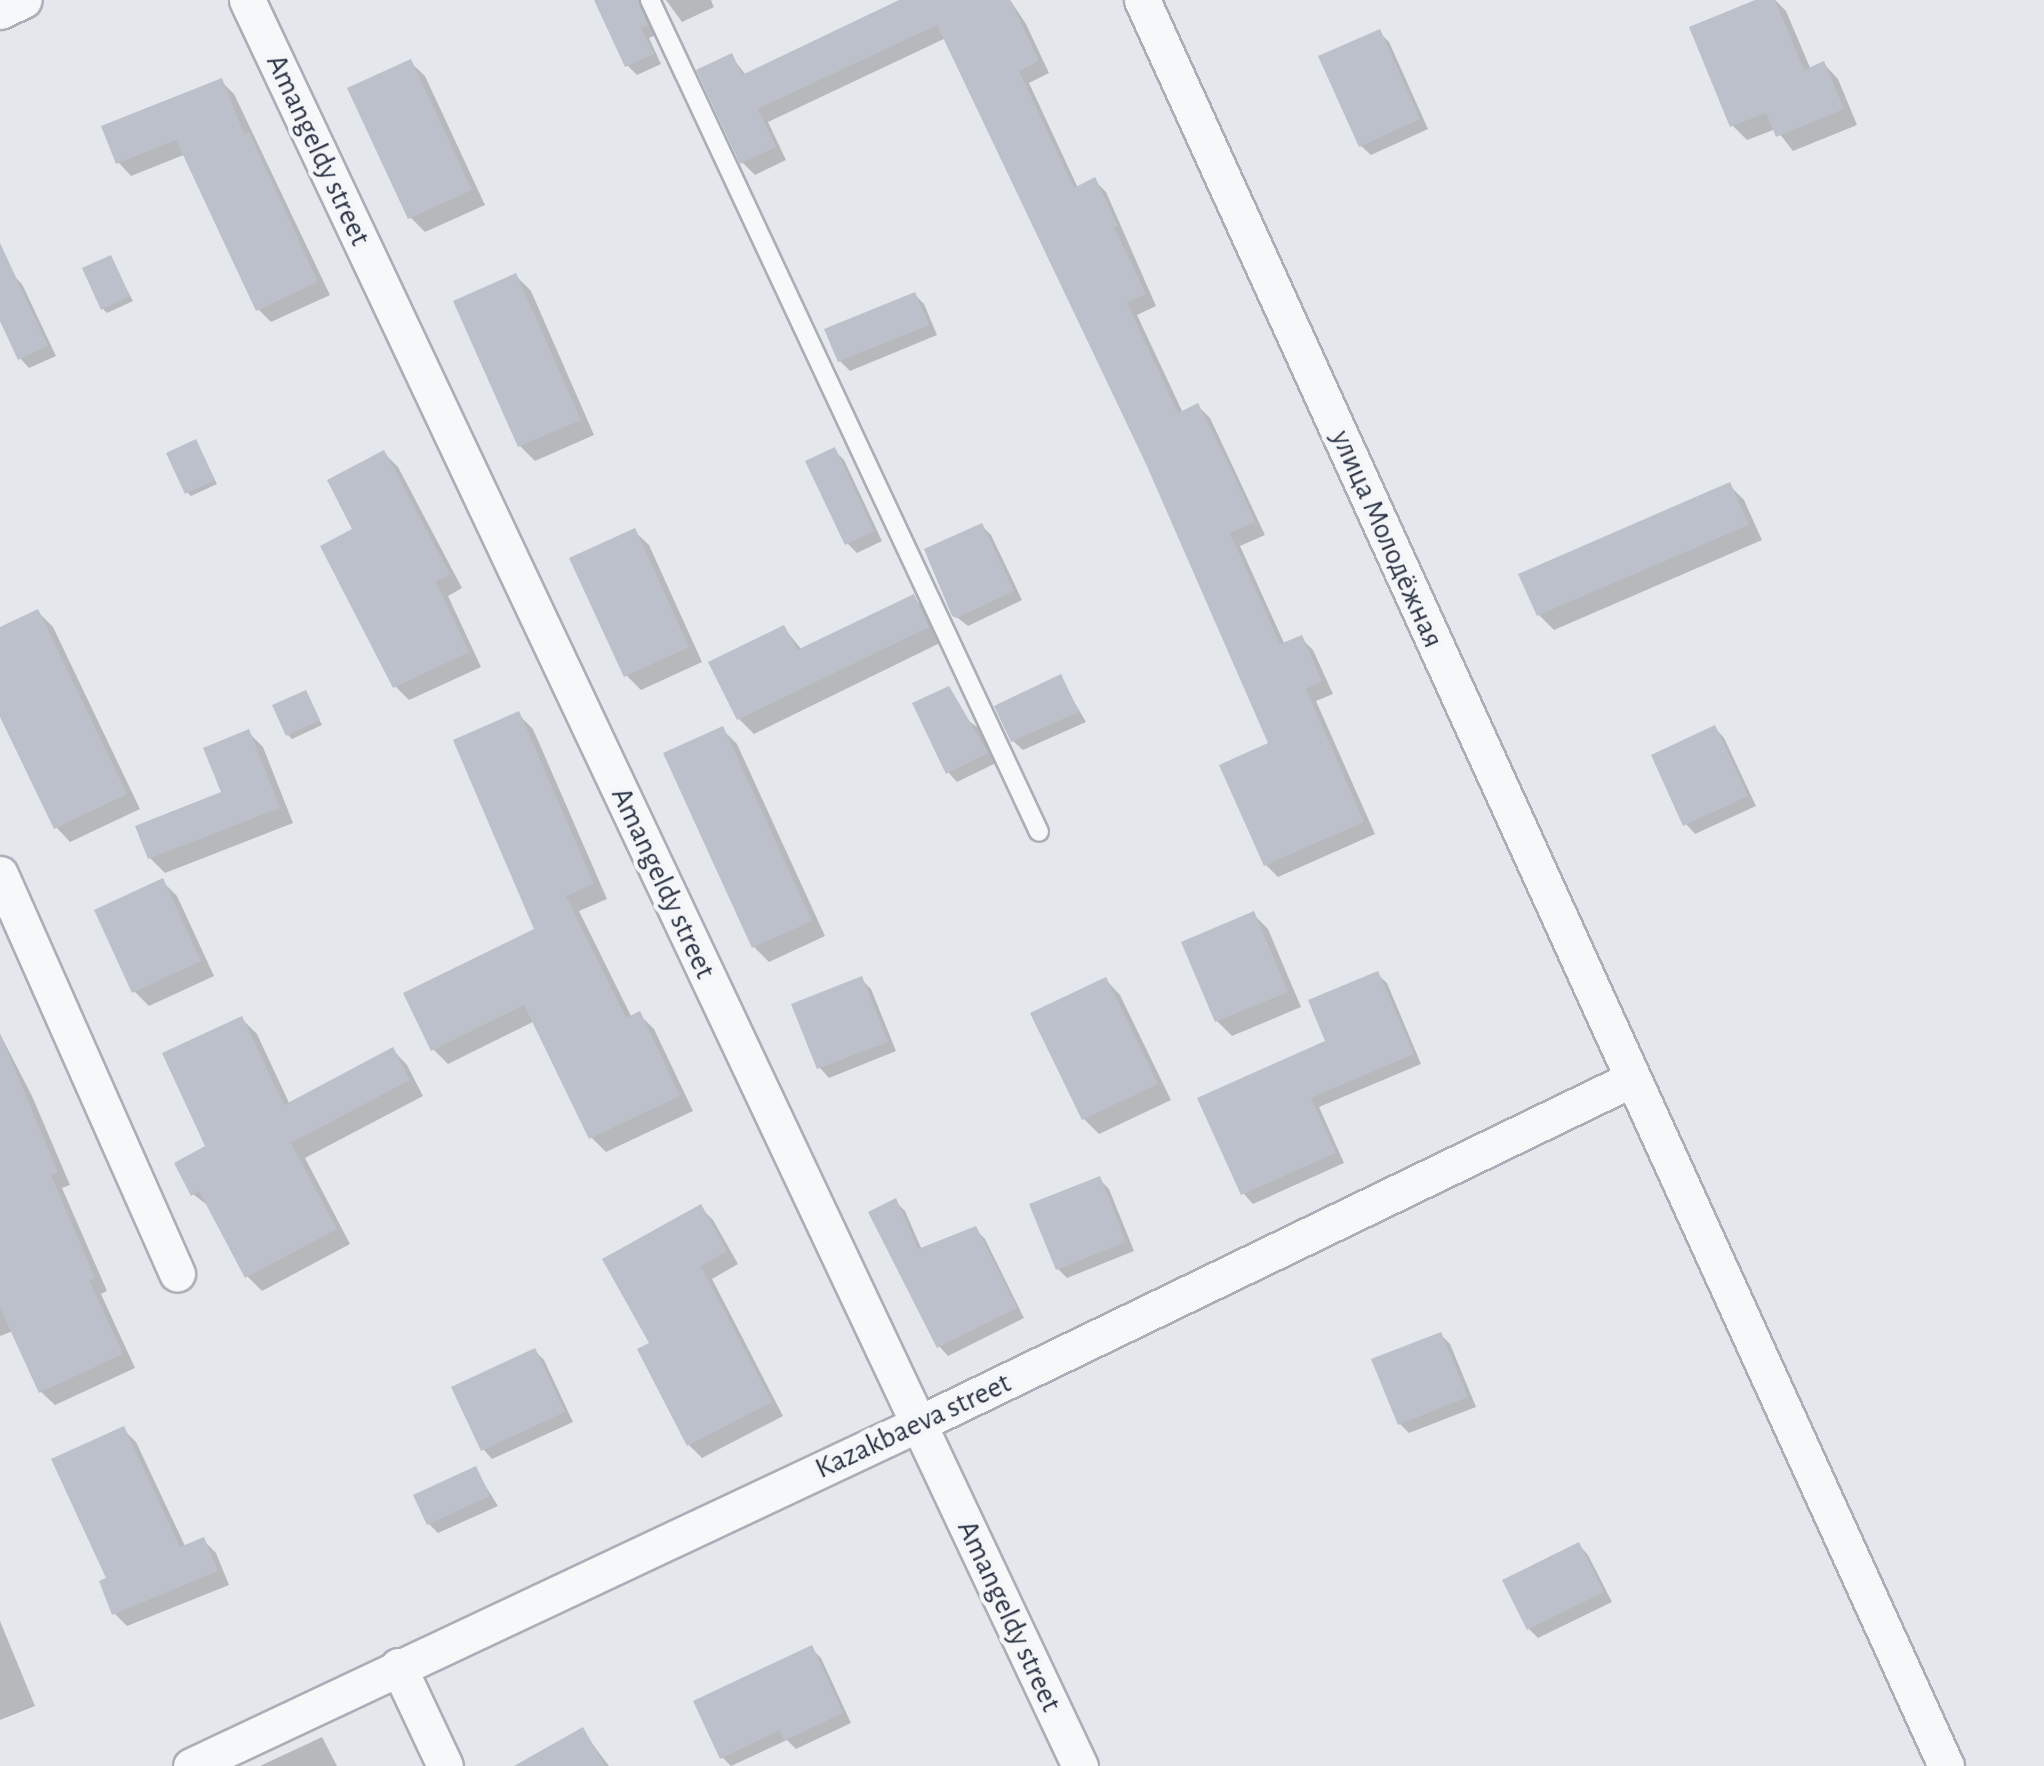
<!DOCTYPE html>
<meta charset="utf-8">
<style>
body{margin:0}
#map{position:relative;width:2044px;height:1766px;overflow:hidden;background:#e4e7ec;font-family:"Alegreya Sans",sans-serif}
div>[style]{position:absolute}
.shadow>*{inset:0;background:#0003}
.building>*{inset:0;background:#bbc0ca}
.roads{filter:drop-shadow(2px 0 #a9aeb7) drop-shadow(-2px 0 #a9aeb7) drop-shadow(0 2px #a9aeb7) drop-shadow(0 -2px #a9aeb7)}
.service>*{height:18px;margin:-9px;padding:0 9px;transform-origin:9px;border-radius:9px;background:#f7f8fa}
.minor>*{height:35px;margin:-17.5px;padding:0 17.5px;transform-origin:17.5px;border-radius:17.5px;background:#f7f8fa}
span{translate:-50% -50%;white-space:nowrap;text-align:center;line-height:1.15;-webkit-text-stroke:9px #f4f6f9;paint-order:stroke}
.street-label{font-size:30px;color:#2b3445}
</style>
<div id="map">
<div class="shadow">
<div style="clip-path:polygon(597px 0,653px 0,647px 16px,656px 35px,649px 38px,661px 64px,637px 75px,627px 65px)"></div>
<div style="clip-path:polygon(666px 0,711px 0,714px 7px,682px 22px)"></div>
<div style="clip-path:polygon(905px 0,1010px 0,1026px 24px,1049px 73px,1029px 83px,1078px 188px,1094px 180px,1106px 192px,1156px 306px,1137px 315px,1183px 413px,1198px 406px,1210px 418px,1265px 535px,1240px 546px,1285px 645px,1301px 638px,1313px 650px,1333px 694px,1316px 701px,1375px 834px,1278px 877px,1266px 865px,1271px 744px,1149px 463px,946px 38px,768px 122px,786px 160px,755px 175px,743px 163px,731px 56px,746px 75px)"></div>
<div style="clip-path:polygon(1761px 0,1775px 0,1786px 11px,1811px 70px,1824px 64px,1838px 79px,1857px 125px,1793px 151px,1776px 129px,1747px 140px,1732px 125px)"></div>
<div style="clip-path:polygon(1379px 32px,1389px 42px,1428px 129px,1371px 155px,1361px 146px)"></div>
<div style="clip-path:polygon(410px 62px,425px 76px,485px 205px,425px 232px,410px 217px)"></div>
<div style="clip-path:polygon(221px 81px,234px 94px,330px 295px,271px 322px,258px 309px,186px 154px,131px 176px,118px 162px)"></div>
<div style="clip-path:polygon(110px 258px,133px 301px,107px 313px,103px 309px)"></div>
<div style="clip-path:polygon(13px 275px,22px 284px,56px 356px,29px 368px,20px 358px,0 315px,0 281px)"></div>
<div style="clip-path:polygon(516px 276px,531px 291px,594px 435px,535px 461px,520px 446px)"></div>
<div style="clip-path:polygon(915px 295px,924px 304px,937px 335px,850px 371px,840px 361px)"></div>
<div style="clip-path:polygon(195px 442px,217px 484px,191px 496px,187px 492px)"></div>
<div style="clip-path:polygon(834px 450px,844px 460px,882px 541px,857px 553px,847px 543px)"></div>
<div style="clip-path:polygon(384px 453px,398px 467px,462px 588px,448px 596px,481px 667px,409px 700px,395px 686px,356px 530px)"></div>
<div style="clip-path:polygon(1729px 485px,1744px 500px,1762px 540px,1554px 630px,1539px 615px)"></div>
<div style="clip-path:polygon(982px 526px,991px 535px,1022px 600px,968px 626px,954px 615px)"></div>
<div style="clip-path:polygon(634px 531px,649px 545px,702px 662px,641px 690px,626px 675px)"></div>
<div style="clip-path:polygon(913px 597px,928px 612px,942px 642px,754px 734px,739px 719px,784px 628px,802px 650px)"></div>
<div style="clip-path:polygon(38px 612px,53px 627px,140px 809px,70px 842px,56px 827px,0 711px,0 630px)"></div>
<div style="clip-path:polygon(1060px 678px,1086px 722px,1023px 750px,1013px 741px)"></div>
<div style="clip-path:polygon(949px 688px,969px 721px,981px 730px,996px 763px,957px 782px,948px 772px)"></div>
<div style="clip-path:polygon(305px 693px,322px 725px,292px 739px,288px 735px)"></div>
<div style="clip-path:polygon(518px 714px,533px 729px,607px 899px,579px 911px,632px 1018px,639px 1014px,654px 1029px,693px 1111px,606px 1152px,591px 1137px,535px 1021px,448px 1064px,433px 1049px,537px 930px)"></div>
<div style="clip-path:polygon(1715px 728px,1724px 738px,1756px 806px,1695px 834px,1686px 824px)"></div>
<div style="clip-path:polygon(722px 729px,737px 744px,825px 936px,769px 962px,754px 947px)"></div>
<div style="clip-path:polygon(248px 732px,263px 747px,293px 823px,165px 873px,150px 858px,224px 794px)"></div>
<div style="clip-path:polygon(162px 881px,177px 896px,214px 976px,149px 1006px,134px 991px)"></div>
<div style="clip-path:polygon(1253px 914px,1268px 929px,1301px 1007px,1232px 1036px,1217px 1021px)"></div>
<div style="clip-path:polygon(1377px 974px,1387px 983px,1421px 1064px,1319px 1107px,1344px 1163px,1253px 1204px,1244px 1194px,1201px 1099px,1328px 1042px)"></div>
<div style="clip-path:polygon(861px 979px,871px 989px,896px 1051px,829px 1078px,820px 1068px)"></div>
<div style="clip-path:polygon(1106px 980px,1120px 995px,1171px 1100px,1099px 1134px,1084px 1119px)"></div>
<div style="clip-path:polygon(242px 1019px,257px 1034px,290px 1105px,393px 1050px,407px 1065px,423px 1096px,305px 1158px,350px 1244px,262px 1291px,247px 1276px,211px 1208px,193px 1194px)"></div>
<div style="clip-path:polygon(0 1034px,32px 1096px,70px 1185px,62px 1188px,107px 1291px,101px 1294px,135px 1368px,55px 1405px,41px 1392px,13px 1331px,0 1336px)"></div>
<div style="clip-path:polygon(1099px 1179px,1109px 1189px,1134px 1251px,1067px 1278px,1058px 1269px)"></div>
<div style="clip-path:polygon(895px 1201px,905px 1211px,922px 1250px,975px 1229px,985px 1239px,1024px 1318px,948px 1356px,939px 1346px)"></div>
<div style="clip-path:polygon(700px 1207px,713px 1220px,738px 1264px,712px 1279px,783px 1416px,702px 1458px,689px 1445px,652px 1344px)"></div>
<div style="clip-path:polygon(1441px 1335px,1450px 1344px,1476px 1407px,1409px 1433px,1400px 1424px)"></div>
<div style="clip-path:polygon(535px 1351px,544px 1360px,573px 1422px,492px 1459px,483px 1449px)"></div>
<div style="clip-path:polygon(123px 1429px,136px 1442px,186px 1548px,203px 1540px,216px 1553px,229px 1585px,127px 1626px,114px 1613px,109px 1579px)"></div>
<div style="clip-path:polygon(475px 1469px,498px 1506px,438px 1533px,429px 1524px)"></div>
<div style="clip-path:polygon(1579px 1545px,1588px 1555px,1612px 1602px,1538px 1638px,1529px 1629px)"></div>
<div style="clip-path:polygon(0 1621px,35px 1706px,0 1720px)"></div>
<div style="clip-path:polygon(811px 1648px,821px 1658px,851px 1723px,796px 1749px,787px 1740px,731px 1766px,722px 1757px)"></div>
<div style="clip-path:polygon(582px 1730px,609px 1766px,519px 1766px)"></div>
<div style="clip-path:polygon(322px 1737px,337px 1766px,260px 1766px)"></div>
</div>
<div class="building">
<div style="clip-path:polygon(594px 0,638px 0,648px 25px,641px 28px,654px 54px,625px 67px)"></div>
<div style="clip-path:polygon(899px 0,1010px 0,1039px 61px,1019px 71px,1074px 188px,1095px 177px,1118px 226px,1114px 227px,1146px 294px,1127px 303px,1178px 413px,1198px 403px,1233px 473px,1255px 522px,1230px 533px,1280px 644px,1302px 635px,1322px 681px,1306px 689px,1364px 822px,1264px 866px,1219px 765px,1268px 743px,1146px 464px,937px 25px,758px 109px,776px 147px,740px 164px,696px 70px,732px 53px,742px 75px)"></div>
<div style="clip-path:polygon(1755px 0,1775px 0,1804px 70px,1824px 61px,1844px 109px,1776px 137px,1766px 113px,1730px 127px,1689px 27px)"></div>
<div style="clip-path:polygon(1380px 29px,1420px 119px,1359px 147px,1318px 56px)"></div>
<div style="clip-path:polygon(411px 59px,472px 190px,408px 219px,347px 88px)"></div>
<div style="clip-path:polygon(222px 78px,244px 134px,249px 132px,318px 282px,256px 311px,176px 140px,116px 164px,101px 126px)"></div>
<div style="clip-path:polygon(0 243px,48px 346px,18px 360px,0 321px)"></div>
<div style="clip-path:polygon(111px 255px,130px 296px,101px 310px,82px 268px)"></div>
<div style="clip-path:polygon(516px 273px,581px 420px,518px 447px,453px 301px)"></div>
<div style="clip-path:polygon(915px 292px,929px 325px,838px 362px,824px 329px)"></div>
<div style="clip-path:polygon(196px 439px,215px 480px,185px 494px,166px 453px)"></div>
<div style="clip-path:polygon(835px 447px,874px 531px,845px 545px,805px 461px)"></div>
<div style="clip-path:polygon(384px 450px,450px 574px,436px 582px,469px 652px,393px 688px,320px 546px,352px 529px,327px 480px)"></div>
<div style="clip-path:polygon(1730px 482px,1749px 525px,1537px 616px,1518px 574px)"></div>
<div style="clip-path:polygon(982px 523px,1014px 591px,957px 618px,952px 616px,924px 549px)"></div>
<div style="clip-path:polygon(635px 528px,689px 647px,624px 677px,569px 558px)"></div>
<div style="clip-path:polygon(914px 594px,929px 627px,737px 720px,708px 662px,784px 625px,797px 650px)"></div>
<div style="clip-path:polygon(38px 609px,127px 794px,54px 829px,0 717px,0 627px)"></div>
<div style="clip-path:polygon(1061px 674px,1079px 712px,1011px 742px,994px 706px)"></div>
<div style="clip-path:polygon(949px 686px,988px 753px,946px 774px,912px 703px)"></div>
<div style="clip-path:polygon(306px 690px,320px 720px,286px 736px,272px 705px)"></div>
<div style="clip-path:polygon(519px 711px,594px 884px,566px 896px,626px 1018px,640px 1011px,680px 1096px,589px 1139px,524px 1005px,431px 1051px,403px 993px,534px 929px,453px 740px)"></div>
<div style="clip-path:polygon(1715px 725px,1748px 796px,1683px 826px,1651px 755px)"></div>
<div style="clip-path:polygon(723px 726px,812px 921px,752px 948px,663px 753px)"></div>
<div style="clip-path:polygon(249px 729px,280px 808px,148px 859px,135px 826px,221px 792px,203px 748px)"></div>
<div style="clip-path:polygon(163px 878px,201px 961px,132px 993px,94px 910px)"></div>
<div style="clip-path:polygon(1254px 911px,1288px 992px,1215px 1022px,1181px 942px)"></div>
<div style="clip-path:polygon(1378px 971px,1414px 1054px,1311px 1098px,1336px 1153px,1241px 1195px,1197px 1098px,1325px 1041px,1308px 1000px)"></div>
<div style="clip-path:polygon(862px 976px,888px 1042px,817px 1069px,791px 1004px)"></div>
<div style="clip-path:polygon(1106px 977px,1158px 1084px,1082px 1120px,1030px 1013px)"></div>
<div style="clip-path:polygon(242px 1016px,284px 1105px,393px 1047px,410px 1080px,291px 1143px,337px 1229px,245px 1278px,199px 1191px,191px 1196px,174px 1163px,205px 1146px,162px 1053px)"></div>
<div style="clip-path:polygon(0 1034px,58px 1172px,51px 1175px,95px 1278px,89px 1280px,123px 1354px,39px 1393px,0 1308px)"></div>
<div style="clip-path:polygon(1100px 1176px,1126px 1242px,1056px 1270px,1029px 1204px)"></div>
<div style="clip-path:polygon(896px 1198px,918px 1249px,976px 1226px,1017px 1308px,937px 1348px,868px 1212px)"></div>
<div style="clip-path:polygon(701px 1204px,727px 1251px,701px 1266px,772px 1402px,687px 1446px,637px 1349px,649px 1343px,602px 1259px)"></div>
<div style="clip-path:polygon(1441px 1332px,1468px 1397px,1398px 1425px,1371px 1359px)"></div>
<div style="clip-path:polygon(535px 1348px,565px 1412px,481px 1451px,451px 1387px)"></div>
<div style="clip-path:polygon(124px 1426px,180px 1547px,204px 1537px,218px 1571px,112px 1615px,99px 1581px,106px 1578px,51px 1459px)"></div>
<div style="clip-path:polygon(476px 1466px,490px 1496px,427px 1525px,413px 1495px)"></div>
<div style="clip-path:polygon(1579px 1542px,1604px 1592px,1527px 1630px,1502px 1580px)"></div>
<div style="clip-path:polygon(812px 1645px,843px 1713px,784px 1741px,780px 1730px,720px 1759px,693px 1701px)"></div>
<div style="clip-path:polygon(583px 1727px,605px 1766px,514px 1766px)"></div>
</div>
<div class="roads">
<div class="service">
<div style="left:650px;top:0;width:918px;rotate:64.94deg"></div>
</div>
<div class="minor">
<div style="left:247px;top:0;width:1953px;rotate:64.75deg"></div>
<div style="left:1142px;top:0;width:1940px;rotate:65.52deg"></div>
<div style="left:0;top:11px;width:26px;rotate:-25deg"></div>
<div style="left:0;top:874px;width:437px;rotate:66.1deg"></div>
<div style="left:398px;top:1666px;width:110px;rotate:64.8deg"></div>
<div style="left:191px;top:1766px;width:803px;rotate:-25.19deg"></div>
<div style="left:918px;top:1424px;width:793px;rotate:-25.79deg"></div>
</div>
</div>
<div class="street-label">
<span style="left:318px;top:150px;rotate:65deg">Amangeldy street</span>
<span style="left:1387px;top:539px;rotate:66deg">улица Молодёжная</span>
<span style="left:663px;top:883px;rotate:65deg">Amangeldy street</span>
<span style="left:913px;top:1426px;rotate:-25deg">Kazakbaeva street</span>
<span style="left:1009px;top:1616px;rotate:65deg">Amangeldy street</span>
</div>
</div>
